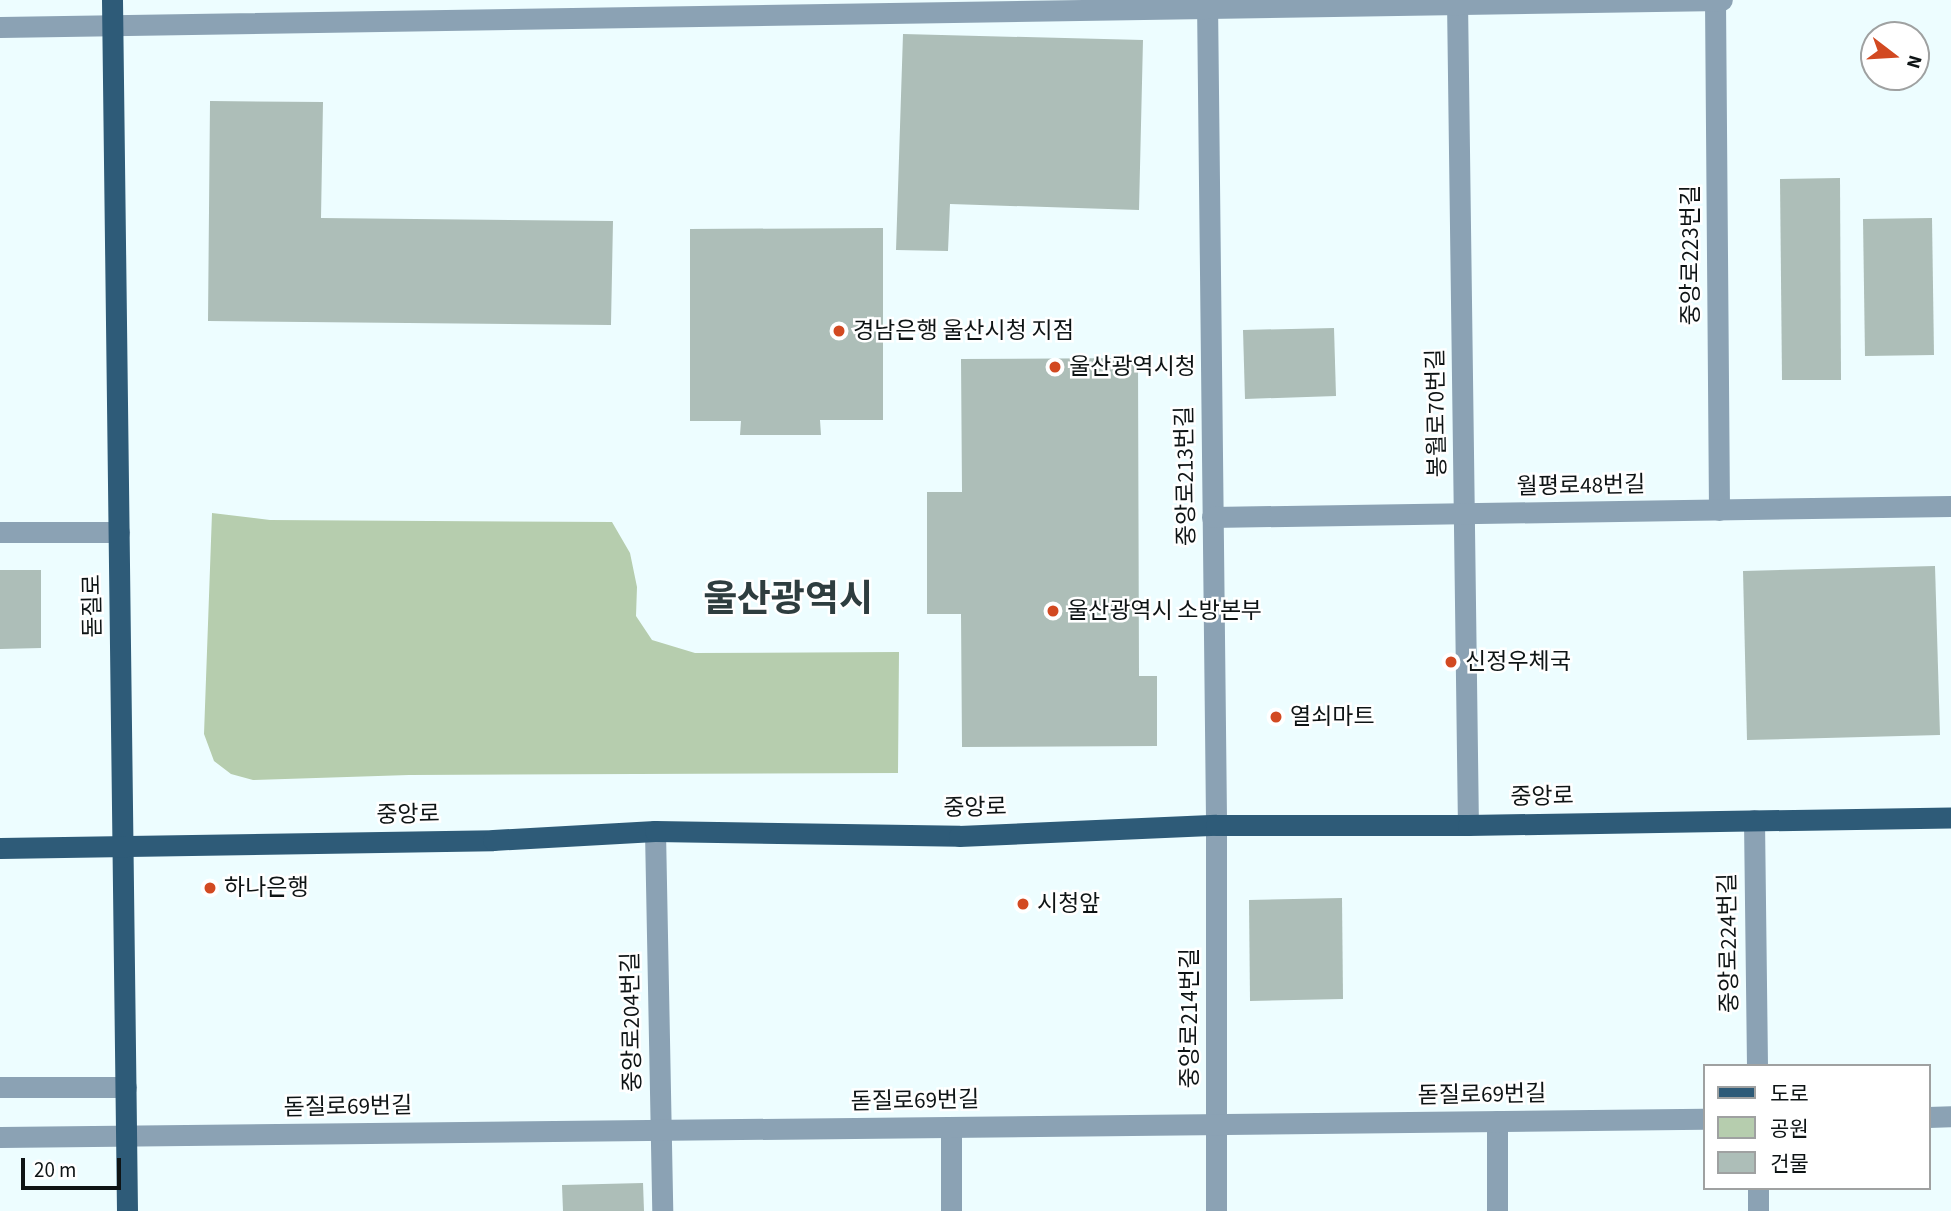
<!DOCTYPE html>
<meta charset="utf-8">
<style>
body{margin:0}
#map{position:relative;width:1951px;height:1211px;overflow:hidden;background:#edfdff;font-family:"Source Sans 3","Noto Sans KR",sans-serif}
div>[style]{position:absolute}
.green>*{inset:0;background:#b6cdae}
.building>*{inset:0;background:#adbeb8}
.minor>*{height:21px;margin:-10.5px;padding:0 10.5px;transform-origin:10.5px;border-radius:10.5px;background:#8ba2b4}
.major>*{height:21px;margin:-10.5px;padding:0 10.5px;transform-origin:10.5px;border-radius:10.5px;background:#2e5b78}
.dots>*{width:19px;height:19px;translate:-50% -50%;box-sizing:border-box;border:4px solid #fff;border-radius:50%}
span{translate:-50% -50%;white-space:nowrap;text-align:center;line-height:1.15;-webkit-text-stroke:5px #fff;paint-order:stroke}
.street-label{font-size:23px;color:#0e1415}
.poi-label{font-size:23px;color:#0e1415}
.left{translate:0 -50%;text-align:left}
.town-label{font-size:37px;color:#2e3d3f;font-weight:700}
.legend{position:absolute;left:1703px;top:1064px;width:228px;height:126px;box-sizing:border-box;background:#fff;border:2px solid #9fa1a1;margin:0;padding:9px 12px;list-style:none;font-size:21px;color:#0e1415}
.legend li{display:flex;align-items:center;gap:14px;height:35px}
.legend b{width:35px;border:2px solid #9fa1a1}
.north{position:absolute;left:1860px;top:21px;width:70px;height:70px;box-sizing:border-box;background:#fff;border:2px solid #9fa1a1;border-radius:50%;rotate:107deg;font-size:19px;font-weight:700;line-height:28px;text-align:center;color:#0e1415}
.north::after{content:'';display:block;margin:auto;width:24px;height:32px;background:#d24921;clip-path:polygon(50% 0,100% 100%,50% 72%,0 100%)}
.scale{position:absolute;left:21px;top:1158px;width:100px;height:32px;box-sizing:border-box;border:4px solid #0e1415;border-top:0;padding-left:9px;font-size:21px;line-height:24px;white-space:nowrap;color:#0e1415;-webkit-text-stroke:5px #fff;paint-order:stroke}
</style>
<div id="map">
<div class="green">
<div style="clip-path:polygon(212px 513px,270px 520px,612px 522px,630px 553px,637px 587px,636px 616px,652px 640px,695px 653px,899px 652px,898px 773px,409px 775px,253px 780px,231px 774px,214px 761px,204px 734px)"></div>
</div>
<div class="building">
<div style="clip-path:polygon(903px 34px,1143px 40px,1139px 210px,950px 204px,948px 251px,896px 250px)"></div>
<div style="clip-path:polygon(210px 101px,323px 102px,321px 218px,613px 221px,611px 325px,208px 321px)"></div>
<div style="clip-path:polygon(1840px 178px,1841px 380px,1782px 380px,1780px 179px)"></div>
<div style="clip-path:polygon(1932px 218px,1934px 355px,1865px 356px,1863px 219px)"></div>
<div style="clip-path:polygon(883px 228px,883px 420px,820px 420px,821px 435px,740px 435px,741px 421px,690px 421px,690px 229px)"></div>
<div style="clip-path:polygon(1334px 328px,1336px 396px,1245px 399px,1243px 330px)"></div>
<div style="clip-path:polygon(1138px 358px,1139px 676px,1157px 676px,1157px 746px,962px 747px,961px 614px,927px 614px,927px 492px,962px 492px,961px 359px)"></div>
<div style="clip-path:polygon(1935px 566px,1940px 735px,1747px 740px,1743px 571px)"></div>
<div style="clip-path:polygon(0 570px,41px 570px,41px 648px,0 649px)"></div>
<div style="clip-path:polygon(1342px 898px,1343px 999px,1250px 1001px,1249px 900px)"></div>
<div style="clip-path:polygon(643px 1183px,644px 1211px,563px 1211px,562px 1185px)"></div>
</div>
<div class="minor">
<div style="left:1207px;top:0;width:825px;rotate:89.37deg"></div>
<div style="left:1216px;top:825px;width:386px;rotate:90deg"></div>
<div style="left:1457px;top:0;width:825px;rotate:89.24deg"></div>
<div style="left:1715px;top:0;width:510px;rotate:89.55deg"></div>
<div style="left:0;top:27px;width:1722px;rotate:-0.9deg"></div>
<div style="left:1212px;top:517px;width:739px;rotate:-0.85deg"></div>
<div style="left:0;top:532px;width:119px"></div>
<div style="left:1754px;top:820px;width:246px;rotate:89.3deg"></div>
<div style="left:655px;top:831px;width:380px;rotate:88.9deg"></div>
<div style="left:0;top:1087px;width:126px"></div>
<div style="left:1928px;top:1117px;width:23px;rotate:-2deg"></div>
<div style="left:1497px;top:1121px;width:90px;rotate:90deg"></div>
<div style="left:951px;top:1127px;width:84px;rotate:90deg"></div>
<div style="left:0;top:1137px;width:1704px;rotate:-0.61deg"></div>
<div style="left:1758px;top:1188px;width:23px;rotate:90deg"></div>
</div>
<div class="major">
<div style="left:112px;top:0;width:1211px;rotate:89.29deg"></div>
<div style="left:0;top:848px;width:493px;rotate:-0.9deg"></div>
<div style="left:493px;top:840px;width:162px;rotate:-3.2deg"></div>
<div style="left:655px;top:831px;width:304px;rotate:0.9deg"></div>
<div style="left:959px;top:836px;width:257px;rotate:-2.5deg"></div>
<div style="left:1216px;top:825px;width:252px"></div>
<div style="left:1468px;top:825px;width:483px;rotate:-0.9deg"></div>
</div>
<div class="dots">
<div style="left:839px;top:331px;background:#d24921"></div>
<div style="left:1055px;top:367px;background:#d24921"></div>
<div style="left:1053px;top:611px;background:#d24921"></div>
<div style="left:1451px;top:662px;background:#d24921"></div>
<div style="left:1276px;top:717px;background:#d24921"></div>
<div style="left:210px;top:888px;background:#d24921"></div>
<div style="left:1023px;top:904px;background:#d24921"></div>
</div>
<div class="street-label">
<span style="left:1691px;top:255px;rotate:-90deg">중앙로223번길</span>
<span style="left:1437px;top:413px;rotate:-91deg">봉월로70번길</span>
<span style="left:1186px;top:476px;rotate:-91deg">중앙로213번길</span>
<span style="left:1581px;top:486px;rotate:-1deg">월평로48번길</span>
<span style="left:93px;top:606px;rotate:-91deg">돋질로</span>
<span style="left:1542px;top:797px;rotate:-1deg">중앙로</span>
<span style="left:975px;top:808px;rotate:-1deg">중앙로</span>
<span style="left:408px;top:815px;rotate:-1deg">중앙로</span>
<span style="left:1729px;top:943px;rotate:-91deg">중앙로224번길</span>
<span style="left:1190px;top:1018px;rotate:-90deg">중앙로214번길</span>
<span style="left:632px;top:1022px;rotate:-91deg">중앙로204번길</span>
<span style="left:1482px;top:1095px;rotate:-1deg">돋질로69번길</span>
<span style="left:915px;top:1101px;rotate:-1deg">돋질로69번길</span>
<span style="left:348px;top:1107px;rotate:-1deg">돋질로69번길</span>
</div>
<div class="poi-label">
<span class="left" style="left:853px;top:331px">경남은행 울산시청 지점</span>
<span class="left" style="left:1069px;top:367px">울산광역시청</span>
<span class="left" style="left:1067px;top:611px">울산광역시 소방본부</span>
<span class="left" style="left:1465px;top:662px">신정우체국</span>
<span class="left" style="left:1290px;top:717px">열쇠마트</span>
<span class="left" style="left:224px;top:888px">하나은행</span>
<span class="left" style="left:1037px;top:904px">시청앞</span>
</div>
<div class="town-label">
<span style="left:788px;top:600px">울산광역시</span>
</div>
<ul class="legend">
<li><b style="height:9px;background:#2e5b78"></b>도로</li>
<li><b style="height:19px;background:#b6cdae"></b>공원</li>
<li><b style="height:19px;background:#adbeb8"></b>건물</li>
</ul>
<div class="north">N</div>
<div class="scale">20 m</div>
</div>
